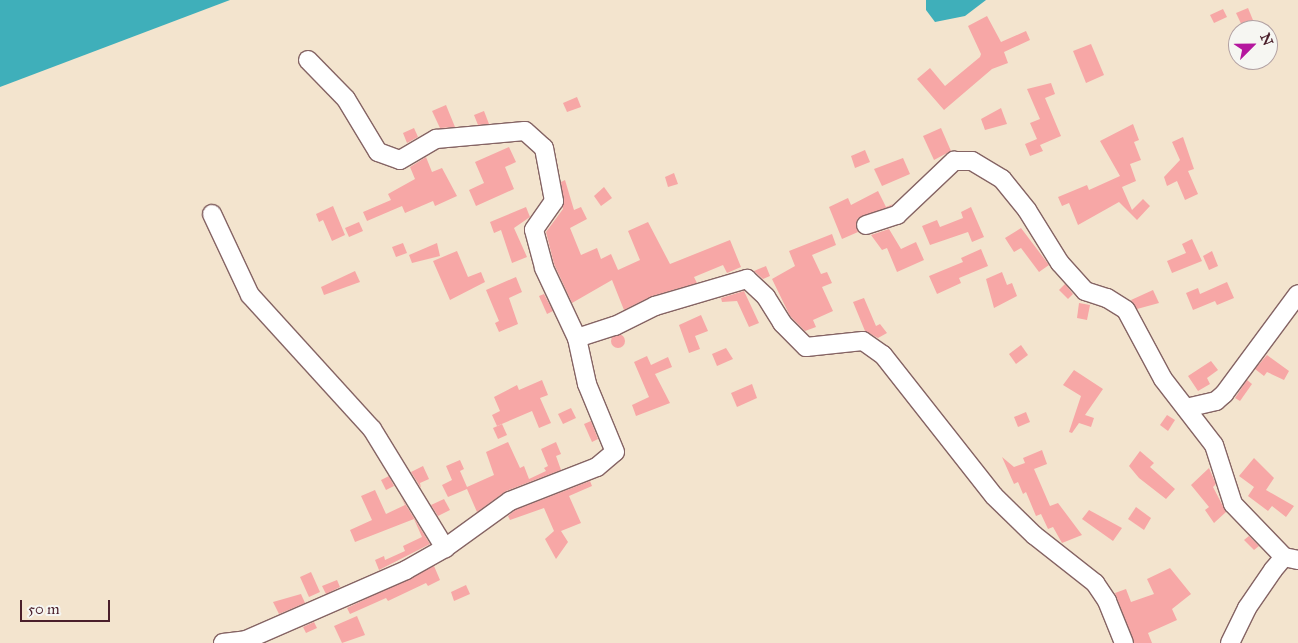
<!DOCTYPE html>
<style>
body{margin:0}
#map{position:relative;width:1298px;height:643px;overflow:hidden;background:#f3e4ce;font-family:"IM FELL Great Primer",serif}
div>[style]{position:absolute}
.water>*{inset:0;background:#3fafba}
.building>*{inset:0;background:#f7a7a6}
.round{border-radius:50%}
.roads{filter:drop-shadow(1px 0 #856464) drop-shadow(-1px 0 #856464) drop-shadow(0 1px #856464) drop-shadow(0 -1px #856464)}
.minor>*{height:18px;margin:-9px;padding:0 9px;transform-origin:9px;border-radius:9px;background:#fff}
span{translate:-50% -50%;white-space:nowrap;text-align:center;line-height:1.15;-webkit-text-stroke:5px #f6f6f2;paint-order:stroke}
.north{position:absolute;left:1228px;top:20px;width:50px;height:50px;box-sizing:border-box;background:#f6f6f2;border:1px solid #b1a0a2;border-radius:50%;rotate:67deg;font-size:14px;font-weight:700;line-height:20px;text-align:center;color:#4a1f2b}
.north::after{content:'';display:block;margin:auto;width:18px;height:22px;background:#b5179e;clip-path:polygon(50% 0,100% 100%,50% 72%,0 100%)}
.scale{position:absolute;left:20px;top:600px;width:90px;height:22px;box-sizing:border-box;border:2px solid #4a1f2b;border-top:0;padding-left:6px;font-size:15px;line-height:18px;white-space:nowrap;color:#4a1f2b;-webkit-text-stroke:4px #f6f6f2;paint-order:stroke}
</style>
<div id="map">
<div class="water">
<div style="clip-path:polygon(0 0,230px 0,0 87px)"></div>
<div style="clip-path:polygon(926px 0,986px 0,965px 16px,935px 22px,926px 10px)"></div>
</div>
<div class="building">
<div style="clip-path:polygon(1248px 8px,1255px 25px,1244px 30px,1236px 13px)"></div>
<div style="clip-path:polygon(1223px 9px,1227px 17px,1214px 23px,1210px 15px)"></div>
<div style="clip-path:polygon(987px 16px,1001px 42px,1026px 31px,1030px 40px,1004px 52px,1008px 63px,992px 69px,944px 110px,917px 79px,930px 68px,945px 86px,980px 57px,981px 54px,968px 26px)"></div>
<div style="clip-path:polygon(1091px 44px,1104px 75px,1086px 83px,1073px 51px)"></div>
<div style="clip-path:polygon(1051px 83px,1055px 94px,1045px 98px,1061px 136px,1040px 145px,1043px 151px,1030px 156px,1025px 144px,1037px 139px,1030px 123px,1040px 119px,1027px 89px)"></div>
<div style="clip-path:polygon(577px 97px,581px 107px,567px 112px,563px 103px)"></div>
<div style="clip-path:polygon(446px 105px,455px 127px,440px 128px,432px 111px)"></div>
<div style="clip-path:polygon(1001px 108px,1007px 124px,985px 130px,981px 119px)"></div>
<div style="clip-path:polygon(484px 111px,489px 124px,478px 125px,474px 115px)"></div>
<div style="clip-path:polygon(1133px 124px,1139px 140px,1134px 142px,1141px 160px,1130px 164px,1136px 181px,1122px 187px,1132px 210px,1143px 199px,1150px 206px,1137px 220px,1119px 202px,1078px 225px,1069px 203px,1062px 206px,1058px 197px,1087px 185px,1089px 190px,1120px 176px,1100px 141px)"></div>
<div style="clip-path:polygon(414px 128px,418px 137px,407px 143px,403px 133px)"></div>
<div style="clip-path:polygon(941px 128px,951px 151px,934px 160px,923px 136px)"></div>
<div style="clip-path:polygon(1183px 137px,1194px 169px,1188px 171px,1198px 194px,1185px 200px,1177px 181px,1167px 186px,1164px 177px,1180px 160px,1172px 142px)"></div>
<div style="clip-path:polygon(509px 147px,516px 162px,505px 167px,514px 189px,476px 206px,469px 190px,484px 183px,475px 162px)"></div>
<div style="clip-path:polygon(865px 150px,870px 162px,855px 168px,851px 156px)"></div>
<div style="clip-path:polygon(426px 157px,432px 172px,442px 168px,457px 196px,435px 206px,433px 201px,405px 213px,402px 206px,367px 221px,363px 212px,391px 200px,388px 194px,415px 179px,410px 167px)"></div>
<div style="clip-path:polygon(903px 158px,910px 174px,882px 186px,874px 169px)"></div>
<div style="clip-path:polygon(674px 173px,678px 184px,668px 187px,665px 177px)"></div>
<div style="clip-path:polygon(565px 180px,574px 210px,581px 207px,587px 219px,570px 228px,581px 255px,597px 248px,601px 259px,611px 254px,618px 270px,640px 260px,628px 231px,648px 222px,670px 264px,730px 240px,741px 267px,727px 273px,723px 265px,694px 277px,697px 283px,652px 296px,624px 310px,612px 280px,572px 303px,554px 264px,546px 232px,563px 209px,561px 182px)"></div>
<div style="clip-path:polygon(604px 187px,612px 198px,601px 206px,594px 196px)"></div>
<div style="clip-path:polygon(878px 191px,886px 207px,893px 204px,891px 206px,858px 218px,856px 223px,858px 232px,842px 239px,829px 207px,848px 198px,851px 205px)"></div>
<div style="clip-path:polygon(333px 206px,345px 235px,332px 241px,323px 220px,319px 222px,316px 214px)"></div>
<div style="clip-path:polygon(526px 207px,530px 217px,514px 228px,527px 257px,512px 263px,501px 230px,494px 233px,490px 222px)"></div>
<div style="clip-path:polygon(971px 207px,984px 237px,972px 242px,968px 232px,930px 245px,922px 226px,937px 220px,940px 227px,963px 218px,961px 212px)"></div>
<div style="clip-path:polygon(359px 222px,363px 231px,349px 237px,345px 228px)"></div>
<div style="clip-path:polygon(1021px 228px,1049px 265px,1039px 272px,1021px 248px,1014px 252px,1005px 238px)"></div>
<div style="clip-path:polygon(889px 229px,901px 249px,916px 242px,924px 260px,897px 272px,887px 248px,882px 250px,871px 235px)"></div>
<div style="clip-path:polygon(832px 234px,836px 245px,812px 255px,821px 274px,827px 272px,832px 283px,822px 287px,833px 311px,813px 320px,816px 327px,805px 331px,790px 316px,772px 279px,795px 266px,789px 251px)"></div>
<div style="clip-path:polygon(1192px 239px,1202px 261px,1172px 273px,1167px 261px,1186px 253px,1182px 244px)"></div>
<div style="clip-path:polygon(403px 243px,407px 253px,396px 257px,392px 247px)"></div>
<div style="clip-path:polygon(437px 243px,440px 256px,412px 263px,409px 255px)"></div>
<div style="clip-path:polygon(981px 249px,988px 266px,959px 278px,961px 283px,937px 294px,929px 276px,963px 262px,961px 258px)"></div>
<div style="clip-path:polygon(457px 251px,468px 277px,481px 272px,485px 282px,450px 300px,433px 261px)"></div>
<div style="clip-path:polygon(1212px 251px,1218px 266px,1209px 270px,1203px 256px)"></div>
<div style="clip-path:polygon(766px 266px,770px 276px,763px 279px,754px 271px)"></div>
<div style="clip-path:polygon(355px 271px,360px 282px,324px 295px,321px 287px)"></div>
<div style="clip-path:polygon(1002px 272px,1007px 285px,1012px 283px,1017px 296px,994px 308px,986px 279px)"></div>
<div style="clip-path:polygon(516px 277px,522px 292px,509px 298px,518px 324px,499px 332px,495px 323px,499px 321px,486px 290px)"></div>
<div style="clip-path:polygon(1227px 282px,1234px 298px,1217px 305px,1215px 301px,1193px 310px,1186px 293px,1198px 288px,1200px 294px)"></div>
<div style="clip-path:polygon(1065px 284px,1073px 294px,1068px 299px,1059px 290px)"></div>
<div style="clip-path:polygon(1153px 290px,1159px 303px,1137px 309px,1131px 300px)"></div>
<div style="clip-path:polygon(744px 291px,759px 323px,749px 327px,737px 301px,722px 302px,721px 298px)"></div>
<div style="clip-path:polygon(544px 294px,553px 311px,547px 314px,539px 296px)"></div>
<div style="clip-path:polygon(864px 298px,876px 326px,880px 324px,887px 333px,878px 338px,865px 331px,853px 302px)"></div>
<div style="clip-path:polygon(1079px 303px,1090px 305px,1087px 320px,1077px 318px)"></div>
<div style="clip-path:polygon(701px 315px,708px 331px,695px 336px,700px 349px,689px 353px,679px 325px)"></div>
<div class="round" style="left:611px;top:334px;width:14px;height:14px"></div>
<div style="clip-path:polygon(1021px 345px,1028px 355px,1016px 364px,1009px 354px)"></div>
<div style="clip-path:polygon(726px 348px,733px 359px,717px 366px,712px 354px)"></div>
<div style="clip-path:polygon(1267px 355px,1289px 371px,1284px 380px,1267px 372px,1264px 376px,1255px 369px)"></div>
<div style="clip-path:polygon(647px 356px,651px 365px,668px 357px,672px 367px,655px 374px,670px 403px,636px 416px,632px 405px,649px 397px,634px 362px)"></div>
<div style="clip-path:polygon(1211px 361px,1218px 370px,1207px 378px,1210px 384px,1198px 391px,1188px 376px)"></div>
<div style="clip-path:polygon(1074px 370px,1103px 389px,1085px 415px,1094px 418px,1091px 427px,1079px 423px,1072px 433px,1069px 432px,1081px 396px,1063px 385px)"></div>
<div style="clip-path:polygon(542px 380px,548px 395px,540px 398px,551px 423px,539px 428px,532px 411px,497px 426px,492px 415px,500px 411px,494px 397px,517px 385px,519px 390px)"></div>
<div style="clip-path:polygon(1247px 380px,1252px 384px,1240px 401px,1235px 398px)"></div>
<div style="clip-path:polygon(752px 384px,757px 398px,737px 407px,731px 393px)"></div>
<div style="clip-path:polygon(571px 408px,576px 418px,563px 424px,558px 414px)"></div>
<div style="clip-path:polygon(1026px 412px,1030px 422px,1018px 427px,1014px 417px)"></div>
<div style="clip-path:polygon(1167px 415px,1175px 420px,1168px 431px,1160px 425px)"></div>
<div style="clip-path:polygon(591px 421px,598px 439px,592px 442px,584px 424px)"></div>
<div style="clip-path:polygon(502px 424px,507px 435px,498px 439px,493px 428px)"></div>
<div style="clip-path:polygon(508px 442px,520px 468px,524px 466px,529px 479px,546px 471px,544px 468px,548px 466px,541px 449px,556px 442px,561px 454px,556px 456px,561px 470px,506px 491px,477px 512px,467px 489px,448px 497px,442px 485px,452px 480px,446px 466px,460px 460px,464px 469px,460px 471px,467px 487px,494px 475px,486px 452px)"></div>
<div style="clip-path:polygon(1042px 450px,1047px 464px,1034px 469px,1050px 506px,1058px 503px,1082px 535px,1062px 543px,1053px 527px,1048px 529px,1041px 514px,1036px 516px,1026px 492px,1023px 494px,1018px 482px,1014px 484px,1002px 457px,1014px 467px,1025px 463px,1023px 458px)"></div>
<div style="clip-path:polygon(1140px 451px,1154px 463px,1150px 467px,1175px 489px,1166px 499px,1139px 478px,1129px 466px)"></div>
<div style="clip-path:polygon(1254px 458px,1274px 478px,1266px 490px,1294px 506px,1286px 517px,1272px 506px,1268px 511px,1248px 496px,1254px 487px,1239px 476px)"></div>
<div style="clip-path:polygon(423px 466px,429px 479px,420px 483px,421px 488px,411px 472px)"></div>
<div style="clip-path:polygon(1209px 468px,1216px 484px,1213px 487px,1226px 512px,1214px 523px,1205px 510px,1209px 507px,1191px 485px)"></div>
<div style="clip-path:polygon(389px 476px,394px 486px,386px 490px,381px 480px)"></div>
<div style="clip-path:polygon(590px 481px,592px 486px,569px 496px,581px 523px,561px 531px,568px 542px,556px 559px,545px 539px,554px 531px,544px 508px,510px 520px,508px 516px,515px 510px)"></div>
<div style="clip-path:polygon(375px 490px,386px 514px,405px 505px,401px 497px,430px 544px,379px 570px,375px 560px,384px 556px,385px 560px,405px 551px,403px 546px,422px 537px,414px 519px,355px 542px,350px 530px,372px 520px,361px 496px)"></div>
<div style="clip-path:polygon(444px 499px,450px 510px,438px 516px,431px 505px)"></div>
<div style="clip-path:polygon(1136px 507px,1151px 518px,1144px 530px,1128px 519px)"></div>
<div style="clip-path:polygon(1089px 510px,1122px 528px,1113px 541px,1082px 519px)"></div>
<div style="clip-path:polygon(1249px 536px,1259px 546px,1254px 550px,1244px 540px)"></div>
<div style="clip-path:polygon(434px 566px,440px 580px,428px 586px,426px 583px,388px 601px,386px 598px,350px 614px,347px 608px)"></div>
<div style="clip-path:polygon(1170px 568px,1191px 594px,1172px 609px,1177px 620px,1148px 633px,1152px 643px,1134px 643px,1115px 593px,1126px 589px,1131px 602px,1154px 594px,1147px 579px)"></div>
<div style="clip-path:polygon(311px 572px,320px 592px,309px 597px,300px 577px)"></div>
<div style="clip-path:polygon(337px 580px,340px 587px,326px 594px,322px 586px)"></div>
<div style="clip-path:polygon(466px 585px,470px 594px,454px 601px,451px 592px)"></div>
<div style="clip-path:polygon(301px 594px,305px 603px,279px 614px,273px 602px)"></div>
<div style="clip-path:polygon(357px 616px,365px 635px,342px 643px,334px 626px)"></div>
<div style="clip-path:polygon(314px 622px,317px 628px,306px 633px,303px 627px)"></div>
</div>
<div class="roads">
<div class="minor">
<div style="left:308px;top:60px;width:54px;rotate:45.7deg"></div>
<div style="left:346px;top:99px;width:62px;rotate:58.9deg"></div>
<div style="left:378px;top:152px;width:23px;rotate:20deg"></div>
<div style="left:400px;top:160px;width:42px;rotate:-30.3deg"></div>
<div style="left:436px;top:139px;width:89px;rotate:-5.1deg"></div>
<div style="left:525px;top:131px;width:25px;rotate:42deg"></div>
<div style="left:544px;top:148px;width:54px;rotate:79.3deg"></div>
<div style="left:554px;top:201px;width:35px;rotate:125deg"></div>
<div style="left:534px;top:230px;width:39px;rotate:75deg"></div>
<div style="left:544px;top:268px;width:77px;rotate:64.8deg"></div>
<div style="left:212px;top:214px;width:89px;rotate:64.9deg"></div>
<div style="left:250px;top:295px;width:181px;rotate:47.7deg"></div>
<div style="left:372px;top:429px;width:140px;rotate:58.5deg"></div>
<div style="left:866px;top:225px;width:33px;rotate:-18deg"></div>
<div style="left:897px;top:215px;width:79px;rotate:-43.5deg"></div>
<div style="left:954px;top:161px;width:18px"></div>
<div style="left:972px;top:161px;width:35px;rotate:31deg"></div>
<div style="left:1002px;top:179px;width:40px;rotate:51deg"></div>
<div style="left:1027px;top:210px;width:62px;rotate:58.1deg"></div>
<div style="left:1060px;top:263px;width:38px;rotate:48deg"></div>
<div style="left:1085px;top:291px;width:23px;rotate:18deg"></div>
<div style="left:1107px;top:298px;width:22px;rotate:32deg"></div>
<div style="left:1126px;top:310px;width:78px;rotate:61.8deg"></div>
<div style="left:1163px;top:379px;width:83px;rotate:52.3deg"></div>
<div style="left:1214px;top:445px;width:62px;rotate:72.1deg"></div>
<div style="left:1233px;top:504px;width:74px;rotate:46.1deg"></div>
<div style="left:1186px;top:408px;width:31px;rotate:-13deg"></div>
<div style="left:1216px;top:401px;width:11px;rotate:-41deg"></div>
<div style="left:1224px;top:394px;width:124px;rotate:-53.5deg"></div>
<div style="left:223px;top:643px;width:23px;rotate:-7deg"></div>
<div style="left:246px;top:640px;width:175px;rotate:-23.6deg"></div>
<div style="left:406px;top:570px;width:45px;rotate:-29.4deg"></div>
<div style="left:445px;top:548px;width:80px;rotate:-35.9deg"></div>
<div style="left:510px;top:501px;width:93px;rotate:-21.3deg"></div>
<div style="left:597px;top:467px;width:23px;rotate:-40deg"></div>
<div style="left:615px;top:452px;width:74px;rotate:-112.4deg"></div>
<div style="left:587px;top:384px;width:47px;rotate:-102.3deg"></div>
<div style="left:577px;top:338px;width:40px;rotate:-18deg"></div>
<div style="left:615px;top:326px;width:45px;rotate:-26.6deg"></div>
<div style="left:655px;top:306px;width:96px;rotate:-16.4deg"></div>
<div style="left:747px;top:279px;width:26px;rotate:43deg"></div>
<div style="left:766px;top:297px;width:31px;rotate:58deg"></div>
<div style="left:782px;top:323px;width:34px;rotate:45deg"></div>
<div style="left:806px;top:347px;width:57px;rotate:-6deg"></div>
<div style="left:863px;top:341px;width:24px;rotate:35deg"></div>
<div style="left:883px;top:355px;width:179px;rotate:51.8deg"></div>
<div style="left:994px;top:496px;width:56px;rotate:44.3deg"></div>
<div style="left:1034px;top:535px;width:78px;rotate:38.2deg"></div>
<div style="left:1095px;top:583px;width:22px;rotate:56deg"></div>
<div style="left:1107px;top:601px;width:45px;rotate:68deg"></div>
<div style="left:1230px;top:643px;width:39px;rotate:-64deg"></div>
<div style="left:1247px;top:608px;width:46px;rotate:-55.6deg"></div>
<div style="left:1273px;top:570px;width:17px;rotate:-50deg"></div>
<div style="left:1284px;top:557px;width:14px;rotate:12deg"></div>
</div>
</div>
<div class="north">N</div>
<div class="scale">50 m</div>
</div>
